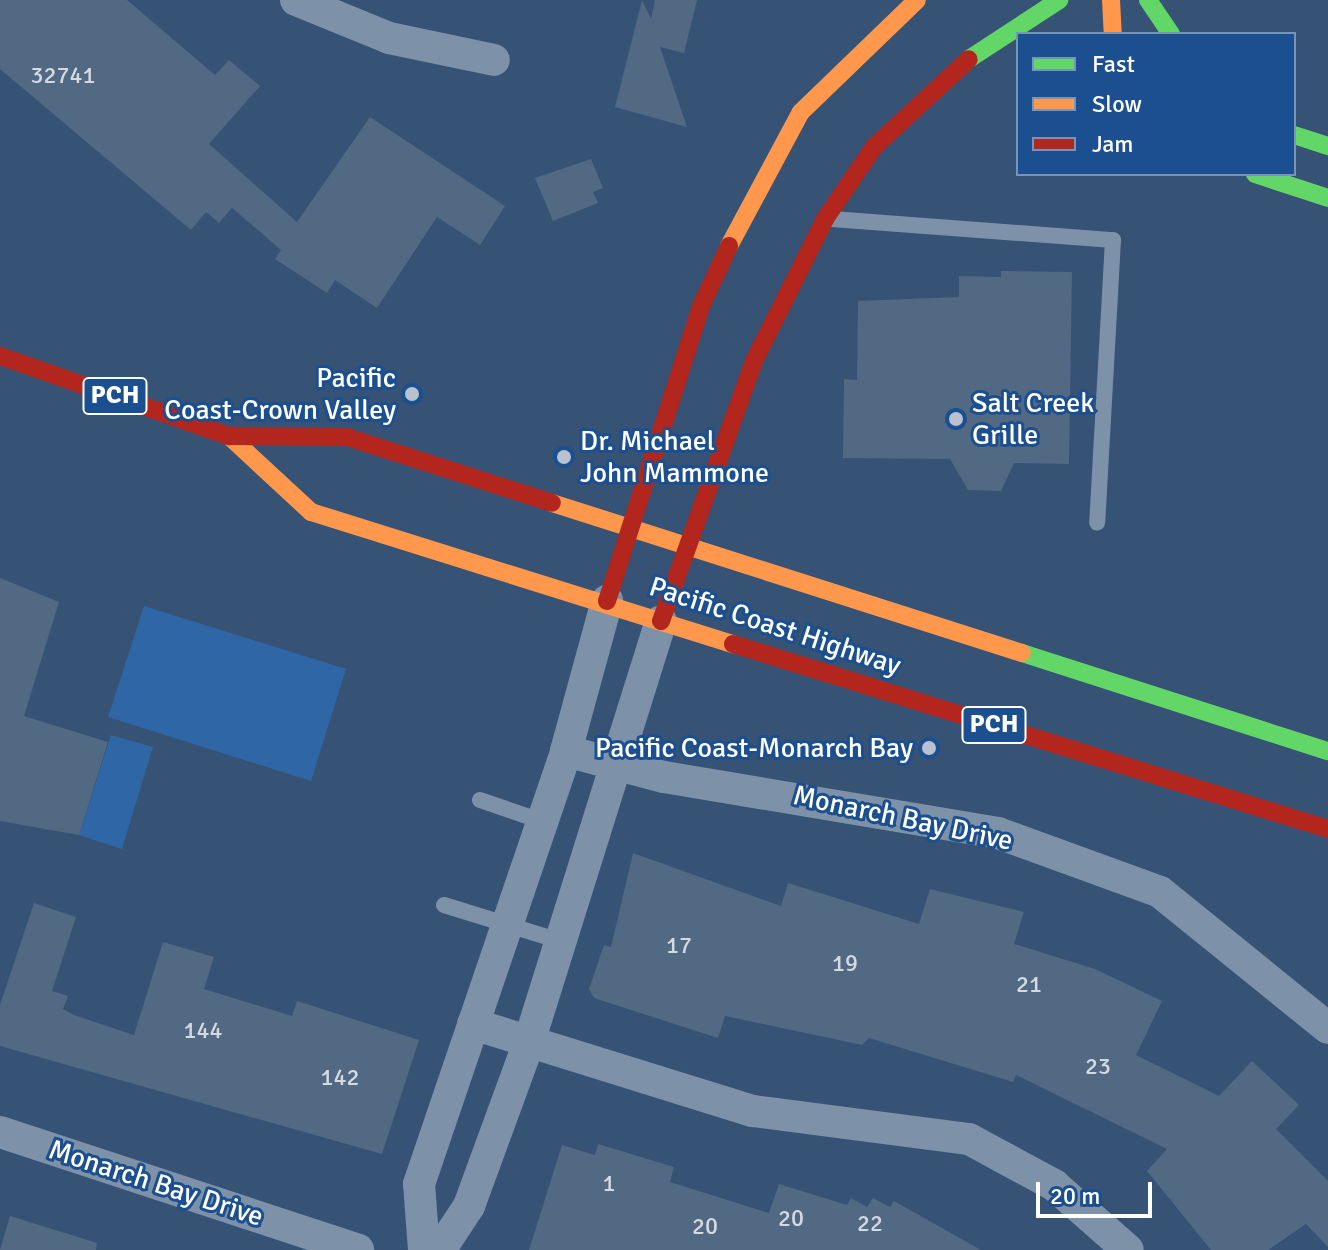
<!DOCTYPE html>
<style>
body{margin:0}
#map{position:relative;width:1328px;height:1250px;overflow:hidden;background:#365274;font-family:Signika,sans-serif}
div>[style]{position:absolute}
.green>*{inset:0;background:#2f66a5}
.building>*{inset:0;background:#526984}
.lane>*{height:16px;margin:-8px;padding:0 8px;transform-origin:8px;border-radius:8px;background:#7d92a8}
.street>*{height:32px;margin:-16px;padding:0 16px;transform-origin:16px;border-radius:16px;background:#7d92a8}
.fast>*{height:18px;margin:-9px;padding:0 9px;transform-origin:9px;border-radius:9px;background:#63d668}
.slow>*{height:18px;margin:-9px;padding:0 9px;transform-origin:9px;border-radius:9px;background:#ff974d}
.jam>*{height:18px;margin:-9px;padding:0 9px;transform-origin:9px;border-radius:9px;background:#b3261e}
.dots>*{width:22px;height:22px;translate:-50% -50%;box-sizing:border-box;border:4px solid #1b4f8f;border-radius:50%}
span{translate:-50% -50%;white-space:nowrap;text-align:center;line-height:1.15;-webkit-text-stroke:6px #1b4f8f;paint-order:stroke}
.number-label{font-size:24px;color:#d4dae0}
.number-label span{-webkit-text-stroke-width:0}
.shield-label span{padding:2px 6px;background:#1b4f8f;border:2px solid;border-radius:6px;-webkit-text-stroke-width:0}
.shield-label{font-size:26px;color:#fff;font-weight:700}
.poi-label{font-size:28px;color:#fff}
.right{translate:-100% -50%;text-align:right}
.left{translate:0 -50%;text-align:left}
.street-label{font-size:28px;color:#fff}
.legend{position:absolute;left:1016px;top:32px;width:280px;height:144px;box-sizing:border-box;background:#1b4f8f;border:2px solid #7695bc;margin:0;padding:10px 14px;list-style:none;font-size:24px;color:#fff}
.legend li{display:flex;align-items:center;gap:16px;height:40px}
.legend b{width:40px;border:2px solid #7695bc}
.scale{position:absolute;left:1036px;top:1182px;width:116px;height:36px;box-sizing:border-box;border:4px solid #fff;border-top:0;padding-left:10px;font-size:24px;line-height:28px;white-space:nowrap;color:#fff;-webkit-text-stroke:6px #1b4f8f;paint-order:stroke}
</style>
<div id="map">
<div class="green">
<div style="clip-path:polygon(144px 606px,346px 669px,311px 781px,108px 717px)"></div>
<div style="clip-path:polygon(111px 735px,153px 747px,122px 849px,79px 835px)"></div>
</div>
<div class="building">
<div style="clip-path:polygon(0 0,127px 0,215px 75px,229px 60px,260px 86px,209px 144px,297px 222px,370px 117px,505px 206px,480px 245px,437px 217px,377px 308px,335px 280px,327px 293px,275px 259px,281px 250px,232px 208px,219px 223px,206px 212px,191px 230px,0 69px)"></div>
<div style="clip-path:polygon(642px 0,651px 19px,655px 0,697px 0,684px 53px,660px 47px,687px 127px,615px 107px)"></div>
<div style="clip-path:polygon(591px 159px,603px 188px,593px 192px,598px 203px,553px 221px,535px 178px)"></div>
<div style="clip-path:polygon(1001px 271px,1072px 272px,1069px 464px,1014px 463px,1001px 491px,968px 490px,950px 459px,843px 458px,844px 379px,857px 380px,858px 301px,959px 297px,959px 276px,1001px 277px)"></div>
<div style="clip-path:polygon(0 578px,59px 602px,24px 716px,108px 742px,79px 835px,0 821px)"></div>
<div style="clip-path:polygon(633px 853px,781px 906px,788px 883px,919px 924px,930px 889px,1024px 912px,1014px 944px,1095px 969px,1162px 1001px,1136px 1055px,1219px 1096px,1252px 1061px,1299px 1105px,1276px 1129px,1328px 1181px,1328px 1247px,1306px 1224px,1268px 1250px,1211px 1250px,1147px 1171px,1167px 1149px,1016px 1075px,1013px 1082px,869px 1038px,862px 1045px,725px 1016px,718px 1038px,594px 998px,589px 989px,604px 945px,611px 947px)"></div>
<div style="clip-path:polygon(34px 903px,76px 917px,52px 991px,68px 996px,63px 1009px,74px 1015px,134px 1035px,163px 942px,214px 957px,204px 989px,292px 1016px,297px 1001px,419px 1040px,382px 1154px,0 1046px,0 1005px)"></div>
<div style="clip-path:polygon(598px 1144px,674px 1167px,670px 1182px,769px 1213px,779px 1184px,847px 1205px,851px 1198px,867px 1207px,873px 1198px,890px 1207px,894px 1201px,981px 1250px,529px 1250px,562px 1145px,595px 1155px)"></div>
<div style="clip-path:polygon(10px 1216px,97px 1243px,96px 1250px,0 1250px)"></div>
</div>
<div class="lane">
<div style="left:832px;top:219px;width:282px;rotate:4.3deg"></div>
<div style="left:1113px;top:240px;width:283px;rotate:93.2deg"></div>
<div style="left:480px;top:800px;width:65px;rotate:19deg"></div>
<div style="left:444px;top:905px;width:121px;rotate:17.2deg"></div>
</div>
<div class="street">
<div style="left:296px;top:0;width:100px;rotate:22.2deg"></div>
<div style="left:389px;top:38px;width:107px;rotate:11.8deg"></div>
<div style="left:566px;top:751px;width:101px;rotate:14.9deg"></div>
<div style="left:664px;top:777px;width:339px;rotate:9.5deg"></div>
<div style="left:998px;top:833px;width:172px;rotate:20deg"></div>
<div style="left:1160px;top:892px;width:216px;rotate:39deg"></div>
<div style="left:473px;top:1024px;width:293px;rotate:17.3deg"></div>
<div style="left:753px;top:1111px;width:218px;rotate:7.4deg"></div>
<div style="left:969px;top:1139px;width:97px;rotate:28.4deg"></div>
<div style="left:1054px;top:1185px;width:98px;rotate:41.3deg"></div>
<div style="left:0;top:1132px;width:377px;rotate:18.2deg"></div>
<div style="left:424px;top:1250px;width:66px;rotate:-94.3deg"></div>
<div style="left:419px;top:1184px;width:457px;rotate:-71.2deg"></div>
<div style="left:566px;top:751px;width:156px;rotate:-74.7deg"></div>
<div style="left:440px;top:1250px;width:53px;rotate:-56.6deg"></div>
<div style="left:469px;top:1206px;width:175px;rotate:-69.9deg"></div>
<div style="left:529px;top:1042px;width:441px;rotate:-72.6deg"></div>
</div>
<div class="fast">
<div style="left:1148px;top:0;width:41px;rotate:55.9deg"></div>
<div style="left:969px;top:59px;width:108px;rotate:-33.2deg"></div>
<div style="left:1294px;top:135px;width:36px;rotate:18deg"></div>
<div style="left:1255px;top:174px;width:77px;rotate:18.2deg"></div>
<div style="left:1022px;top:653px;width:321px;rotate:17.8deg"></div>
</div>
<div class="slow">
<div style="left:1111px;top:0;width:34px;rotate:87deg"></div>
<div style="left:729px;top:246px;width:152px;rotate:-61.8deg"></div>
<div style="left:801px;top:112px;width:161px;rotate:-44deg"></div>
<div style="left:229px;top:436px;width:112px;rotate:42.8deg"></div>
<div style="left:311px;top:512px;width:442px;rotate:17.4deg"></div>
<div style="left:552px;top:503px;width:493px;rotate:17.7deg"></div>
</div>
<div class="jam">
<div style="left:0;top:356px;width:243px;rotate:19.3deg"></div>
<div style="left:229px;top:436px;width:118px;rotate:0.5deg"></div>
<div style="left:347px;top:437px;width:215px;rotate:17.8deg"></div>
<div style="left:607px;top:601px;width:312px;rotate:-72.3deg"></div>
<div style="left:702px;top:304px;width:64px;rotate:-65deg"></div>
<div style="left:661px;top:621px;width:278px;rotate:-70.3deg"></div>
<div style="left:755px;top:359px;width:157px;rotate:-63.4deg"></div>
<div style="left:825px;top:219px;width:87px;rotate:-55.8deg"></div>
<div style="left:874px;top:147px;width:129px;rotate:-42.8deg"></div>
<div style="left:733px;top:644px;width:623px;rotate:17.27deg"></div>
</div>
<div class="dots">
<div style="left:412px;top:394px;background:#b9c2ce"></div>
<div style="left:956px;top:419px;background:#b9c2ce"></div>
<div style="left:564px;top:457px;background:#b9c2ce"></div>
<div style="left:929px;top:748px;background:#b9c2ce"></div>
</div>
<div class="number-label">
<span style="left:63px;top:76px">32741</span>
<span style="left:679px;top:946px">17</span>
<span style="left:845px;top:964px">19</span>
<span style="left:1029px;top:985px">21</span>
<span style="left:203px;top:1031px">144</span>
<span style="left:1098px;top:1067px">23</span>
<span style="left:340px;top:1078px">142</span>
<span style="left:609px;top:1184px">1</span>
<span style="left:791px;top:1219px">20</span>
<span style="left:870px;top:1224px">22</span>
<span style="left:705px;top:1227px">20</span>
</div>
<div class="shield-label">
<span style="left:115px;top:396px">PCH</span>
<span style="left:994px;top:725px">PCH</span>
</div>
<div class="poi-label">
<span class="right" style="left:396px;top:394px">Pacific<br>Coast-Crown Valley</span>
<span class="left" style="left:972px;top:419px">Salt Creek<br>Grille</span>
<span class="left" style="left:580px;top:457px">Dr. Michael<br>John Mammone</span>
<span class="right" style="left:913px;top:748px">Pacific Coast-Monarch Bay</span>
</div>
<div class="street-label">
<span style="left:775px;top:626px;rotate:18deg">Pacific Coast Highway</span>
<span style="left:903px;top:818px;rotate:12deg">Monarch Bay Drive</span>
<span style="left:156px;top:1183px;rotate:18deg">Monarch Bay Drive</span>
</div>
<ul class="legend">
<li><b style="height:10px;background:#63d668"></b>Fast</li>
<li><b style="height:10px;background:#ff974d"></b>Slow</li>
<li><b style="height:10px;background:#b3261e"></b>Jam</li>
</ul>
<div class="scale">20 m</div>
</div>
